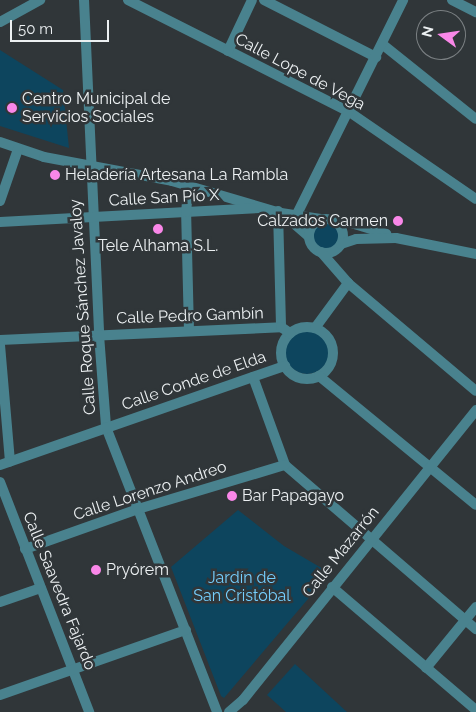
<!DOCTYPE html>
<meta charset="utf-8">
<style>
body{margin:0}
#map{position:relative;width:476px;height:712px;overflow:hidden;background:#303639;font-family:Raleway,sans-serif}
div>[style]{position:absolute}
.green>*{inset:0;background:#0d455e}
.round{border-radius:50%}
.street>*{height:10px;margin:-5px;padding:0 5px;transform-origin:5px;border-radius:5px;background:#49828e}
.street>.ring{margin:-5px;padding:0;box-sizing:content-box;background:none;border:10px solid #49828e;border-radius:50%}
.dots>*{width:14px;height:14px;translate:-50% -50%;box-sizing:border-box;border:2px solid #303639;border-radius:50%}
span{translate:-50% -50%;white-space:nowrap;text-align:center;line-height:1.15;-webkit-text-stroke:5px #303639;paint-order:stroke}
.street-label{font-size:16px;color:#ecf0f2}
.poi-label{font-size:16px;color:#ecf0f2}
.left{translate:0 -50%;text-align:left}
.right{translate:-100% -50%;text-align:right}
.park-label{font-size:16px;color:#75cffe}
.north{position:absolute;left:416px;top:10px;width:50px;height:50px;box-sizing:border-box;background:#303639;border:1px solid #7b8083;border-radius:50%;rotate:284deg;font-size:14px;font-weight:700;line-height:20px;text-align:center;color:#ecf0f2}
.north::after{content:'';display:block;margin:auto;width:18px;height:22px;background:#f987e8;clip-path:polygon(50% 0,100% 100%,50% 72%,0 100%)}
.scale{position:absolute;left:10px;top:20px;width:99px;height:22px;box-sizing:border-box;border:2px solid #ecf0f2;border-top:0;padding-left:6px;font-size:15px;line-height:18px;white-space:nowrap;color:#ecf0f2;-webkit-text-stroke:4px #303639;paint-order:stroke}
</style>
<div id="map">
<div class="green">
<div style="clip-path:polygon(0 50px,63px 90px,69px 148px,0 126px)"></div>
<div class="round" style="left:311px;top:221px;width:28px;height:28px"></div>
<div class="round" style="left:285px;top:330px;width:44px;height:44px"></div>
<div style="clip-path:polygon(238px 510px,284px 546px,330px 573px,224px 698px,221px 696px,171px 567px)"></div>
<div style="clip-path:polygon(295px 664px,347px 712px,286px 712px,267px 695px)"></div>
</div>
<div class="street">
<div style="left:84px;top:0;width:335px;rotate:87.4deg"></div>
<div style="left:99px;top:335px;width:92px;rotate:85.6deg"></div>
<div style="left:106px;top:427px;width:306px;rotate:68.7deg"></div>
<div style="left:128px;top:0;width:246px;rotate:26.8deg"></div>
<div style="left:348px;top:111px;width:155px;rotate:34.5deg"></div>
<div style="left:264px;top:0;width:126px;rotate:27deg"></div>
<div style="left:452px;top:0;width:27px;rotate:27deg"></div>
<div style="left:0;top:22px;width:46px;rotate:-28.8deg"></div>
<div style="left:382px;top:44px;width:120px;rotate:38.6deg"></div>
<div style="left:228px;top:51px;width:56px;rotate:-64.8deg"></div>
<div style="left:0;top:142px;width:46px;rotate:18.8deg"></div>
<div style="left:44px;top:157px;width:130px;rotate:10.6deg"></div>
<div style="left:172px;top:181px;width:114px;rotate:16.4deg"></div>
<div style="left:281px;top:213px;width:40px;rotate:8.5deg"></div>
<div style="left:0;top:201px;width:55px;rotate:-70.9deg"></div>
<div style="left:278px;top:211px;width:116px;rotate:88.5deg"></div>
<div style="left:284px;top:215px;width:32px;rotate:41deg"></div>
<div style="left:296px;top:216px;width:241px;rotate:-63.6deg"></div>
<div class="ring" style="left:309px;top:219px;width:24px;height:24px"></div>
<div style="left:0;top:222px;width:261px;rotate:-3.1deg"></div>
<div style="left:337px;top:222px;width:14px;rotate:4deg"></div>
<div style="left:351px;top:223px;width:37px;rotate:17deg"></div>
<div style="left:341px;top:244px;width:16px;rotate:-18deg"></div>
<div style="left:356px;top:239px;width:40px;rotate:-1.4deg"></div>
<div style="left:396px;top:238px;width:82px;rotate:11.3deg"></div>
<div style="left:321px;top:252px;width:41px;rotate:48.9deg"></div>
<div style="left:348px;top:283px;width:167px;rotate:40.2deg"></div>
<div class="ring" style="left:281px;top:327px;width:42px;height:42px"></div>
<div style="left:315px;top:328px;width:56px;rotate:-53.7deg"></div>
<div style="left:189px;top:331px;width:119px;rotate:-91.4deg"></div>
<div style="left:186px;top:212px;width:27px;rotate:-84deg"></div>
<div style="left:0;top:340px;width:281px;rotate:-2.6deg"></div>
<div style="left:281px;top:327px;width:11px;rotate:34deg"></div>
<div style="left:0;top:345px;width:117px;rotate:85.1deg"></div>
<div style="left:319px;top:376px;width:203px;rotate:39.4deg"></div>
<div style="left:253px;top:377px;width:94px;rotate:70deg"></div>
<div style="left:285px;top:465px;width:252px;rotate:40.7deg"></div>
<div style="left:0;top:465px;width:302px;rotate:-19.2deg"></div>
<div style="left:0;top:482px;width:247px;rotate:68.8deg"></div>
<div style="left:25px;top:549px;width:120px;rotate:-19.5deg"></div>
<div style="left:138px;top:509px;width:153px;rotate:-16.7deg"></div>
<div style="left:332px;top:587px;width:189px;rotate:40.5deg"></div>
<div style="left:0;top:602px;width:43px;rotate:-18.9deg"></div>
<div style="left:426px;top:668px;width:79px;rotate:-50.7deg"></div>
<div style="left:0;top:695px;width:197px;rotate:-19.3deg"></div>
<div style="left:229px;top:712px;width:18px;rotate:-41deg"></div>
<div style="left:243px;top:700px;width:372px;rotate:-51.2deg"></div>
</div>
<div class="dots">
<div style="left:12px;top:108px;background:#f987e8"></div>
<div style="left:55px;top:175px;background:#f987e8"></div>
<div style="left:398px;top:221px;background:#f987e8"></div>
<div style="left:158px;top:229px;background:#f987e8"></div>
<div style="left:232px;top:496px;background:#f987e8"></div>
<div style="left:96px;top:570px;background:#f987e8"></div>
</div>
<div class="street-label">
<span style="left:300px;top:72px;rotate:28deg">Calle Lope de Vega</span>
<span style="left:164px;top:198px;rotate:-3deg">Calle San Pío X</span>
<span style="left:83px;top:307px;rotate:-94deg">Calle Roque Sánchez Javaloy</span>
<span style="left:190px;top:316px;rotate:-2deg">Calle Pedro Gambín</span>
<span style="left:194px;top:381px;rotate:-19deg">Calle Conde de Elda</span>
<span style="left:150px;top:491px;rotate:-18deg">Calle Lorenzo Andreo</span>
<span style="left:341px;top:552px;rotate:-51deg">Calle Mazarrón</span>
<span style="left:59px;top:591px;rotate:68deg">Calle Saavedra Fajardo</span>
</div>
<div class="poi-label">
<span class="left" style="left:22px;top:108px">Centro Municipal de<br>Servicios Sociales</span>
<span class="left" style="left:65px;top:175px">Heladería Artesana La Rambla</span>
<span class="right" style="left:388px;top:221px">Calzados Carmen</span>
<span style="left:158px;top:246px">Tele Alhama S.L.</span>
<span class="left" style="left:242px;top:496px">Bar Papagayo</span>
<span class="left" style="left:106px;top:570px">Pryórem</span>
</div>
<div class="park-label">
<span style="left:242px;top:587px">Jardín de<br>San Cristóbal</span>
</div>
<div class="north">N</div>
<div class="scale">50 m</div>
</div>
